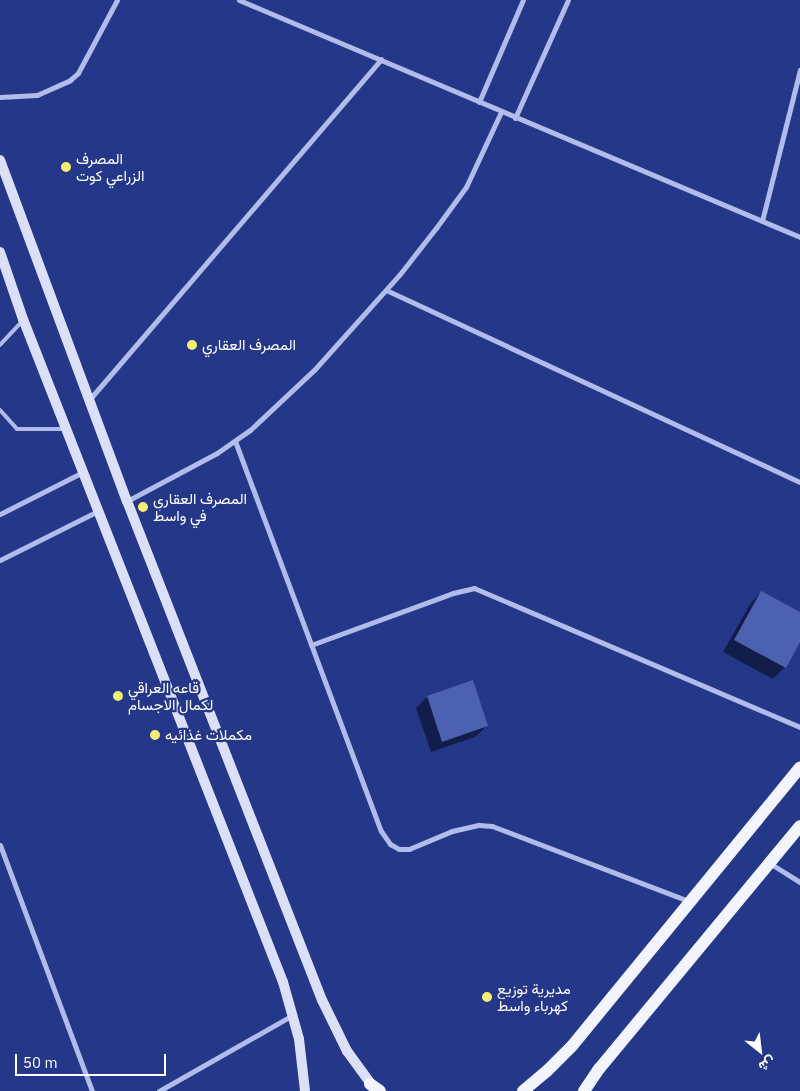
<!DOCTYPE html>
<meta charset="utf-8">
<style>
body{margin:0}
#map{position:relative;width:800px;height:1091px;overflow:hidden;background:#243789;font-family:"IBM Plex Sans",Vazirmatn,sans-serif}
div>[style]{position:absolute}
.shadow>*{inset:0;background:#0007}
.building>*{inset:0;background:#4c61b1}
.lane>*{height:4px;margin:-2px;padding:0 2px;transform-origin:2px;border-radius:2px;background:#b0bcea}
.street>*{height:5px;margin:-2.5px;padding:0 2.5px;transform-origin:2.5px;border-radius:2.5px;background:#b0bcea}
.secondary>*{height:10px;margin:-5px;padding:0 5px;transform-origin:5px;border-radius:5px;background:#dbe0f8}
.primary>*{height:12px;margin:-6px;padding:0 6px;transform-origin:6px;border-radius:6px;background:#f3f5fe}
.dots>*{width:14px;height:14px;translate:-50% -50%;box-sizing:border-box;border:2px solid #243789;border-radius:50%}
span{translate:-50% -50%;white-space:nowrap;text-align:center;line-height:1.15;-webkit-text-stroke:4.5px #243789;paint-order:stroke}
.poi-label{font-size:15px;color:#fff}
.left{translate:0 -50%;text-align:left}
.north{position:absolute;left:735px;top:1026px;width:50px;height:50px;-webkit-text-stroke:4px #243789;paint-order:stroke;rotate:151deg;font-size:14px;font-weight:700;line-height:20px;text-align:center;color:#fff}
.north::after{content:'';display:block;margin:auto;width:18px;height:22px;background:#fff;clip-path:polygon(50% 0,100% 100%,50% 72%,0 100%)}
.scale{position:absolute;left:15px;top:1054px;width:151px;height:22px;box-sizing:border-box;border:2px solid #fff;border-top:0;padding-left:6px;font-size:15px;line-height:18px;white-space:nowrap;color:#fff;-webkit-text-stroke:4px #243789;paint-order:stroke}
</style>
<div id="map">
<div class="shadow">
<div style="clip-path:polygon(761px 592px,800px 613px,800px 640px,785px 667px,773px 679px,723px 652px,750px 604px)"></div>
<div style="clip-path:polygon(427px 697px,487px 726px,475px 737px,431px 752px,416px 708px)"></div>
</div>
<div class="building">
<div style="clip-path:polygon(761px 591px,800px 612px,800px 642px,786px 668px,734px 640px)"></div>
<div style="clip-path:polygon(473px 680px,488px 726px,442px 742px,427px 696px)"></div>
</div>
<div class="lane">
<div style="left:0;top:345px;width:33px;rotate:-47deg"></div>
<div style="left:0;top:410px;width:25px;rotate:48deg"></div>
<div style="left:17px;top:429px;width:47px"></div>
</div>
<div class="street">
<div style="left:239px;top:0;width:609px;rotate:22.9deg"></div>
<div style="left:0;top:97px;width:37px;rotate:-3deg"></div>
<div style="left:37px;top:95px;width:36px;rotate:-24deg"></div>
<div style="left:70px;top:80px;width:11px;rotate:-41deg"></div>
<div style="left:78px;top:73px;width:83px;rotate:-61.9deg"></div>
<div style="left:479px;top:102px;width:111px;rotate:-66.7deg"></div>
<div style="left:515px;top:118px;width:129px;rotate:-65.8deg"></div>
<div style="left:762px;top:221px;width:156px;rotate:-75.9deg"></div>
<div style="left:386px;top:290px;width:456px;rotate:24.9deg"></div>
<div style="left:89px;top:400px;width:449px;rotate:-49.4deg"></div>
<div style="left:235px;top:441px;width:416px;rotate:69.5deg"></div>
<div style="left:381px;top:831px;width:16px;rotate:55deg"></div>
<div style="left:390px;top:844px;width:10px;rotate:29deg"></div>
<div style="left:399px;top:849px;width:10px"></div>
<div style="left:409px;top:849px;width:47px;rotate:-22.7deg"></div>
<div style="left:452px;top:831px;width:28px;rotate:-13deg"></div>
<div style="left:479px;top:825px;width:13px;rotate:4deg"></div>
<div style="left:492px;top:826px;width:210px;rotate:20.9deg"></div>
<div style="left:127px;top:501px;width:102px;rotate:-28.1deg"></div>
<div style="left:217px;top:453px;width:40px;rotate:-34.9deg"></div>
<div style="left:250px;top:430px;width:89px;rotate:-43.2deg"></div>
<div style="left:315px;top:369px;width:127px;rotate:-48.2deg"></div>
<div style="left:400px;top:274px;width:58px;rotate:-52deg"></div>
<div style="left:436px;top:228px;width:51px;rotate:-53.8deg"></div>
<div style="left:466px;top:187px;width:83px;rotate:-65deg"></div>
<div style="left:0;top:514px;width:93px;rotate:-26.8deg"></div>
<div style="left:0;top:560px;width:110px;rotate:-26.6deg"></div>
<div style="left:311px;top:645px;width:151px;rotate:-20.1deg"></div>
<div style="left:453px;top:593px;width:22px;rotate:-13deg"></div>
<div style="left:474px;top:588px;width:354px;rotate:23.1deg"></div>
<div style="left:0;top:845px;width:263px;rotate:69.5deg"></div>
<div style="left:771px;top:864px;width:34px;rotate:32deg"></div>
<div style="left:159px;top:1091px;width:154px;rotate:-29.6deg"></div>
</div>
<div class="secondary">
<div style="left:0;top:160px;width:364px;rotate:69.6deg"></div>
<div style="left:127px;top:501px;width:536px;rotate:68.66deg"></div>
<div style="left:322px;top:1000px;width:57px;rotate:63.9deg"></div>
<div style="left:347px;top:1051px;width:46px;rotate:53.9deg"></div>
<div style="left:0;top:252px;width:71px;rotate:71.1deg"></div>
<div style="left:23px;top:319px;width:712px;rotate:68.59deg"></div>
<div style="left:283px;top:982px;width:59px;rotate:74.3deg"></div>
<div style="left:299px;top:1039px;width:52px;rotate:83.4deg"></div>
</div>
<div class="primary">
<div style="left:370px;top:1084px;width:12px;rotate:35deg"></div>
<div style="left:523px;top:1091px;width:31px;rotate:-40deg"></div>
<div style="left:547px;top:1071px;width:35px;rotate:-45deg"></div>
<div style="left:572px;top:1046px;width:360px;rotate:-50.7deg"></div>
<div style="left:584px;top:1091px;width:27px;rotate:-56deg"></div>
<div style="left:599px;top:1069px;width:315px;rotate:-50.4deg"></div>
</div>
<div class="dots">
<div style="left:66px;top:167px;background:#f4ef73"></div>
<div style="left:192px;top:345px;background:#f4ef73"></div>
<div style="left:143px;top:507px;background:#f4ef73"></div>
<div style="left:118px;top:696px;background:#f4ef73"></div>
<div style="left:155px;top:735px;background:#f4ef73"></div>
<div style="left:487px;top:997px;background:#f4ef73"></div>
</div>
<div class="poi-label">
<span class="left" style="left:76px;top:167px">المصرف<br>الزراعي كوت</span>
<span class="left" style="left:202px;top:345px">المصرف العقاري</span>
<span class="left" style="left:153px;top:507px">المصرف العقاري<br>في واسط</span>
<span class="left" style="left:128px;top:696px">قاعه العراقي<br>لكمال الاجسام</span>
<span class="left" style="left:165px;top:735px">مكملات غذائيه</span>
<span class="left" style="left:497px;top:997px">مديرية توزيع<br>كهرباء واسط</span>
</div>
<div class="north">ش</div>
<div class="scale">50 m</div>
</div>
